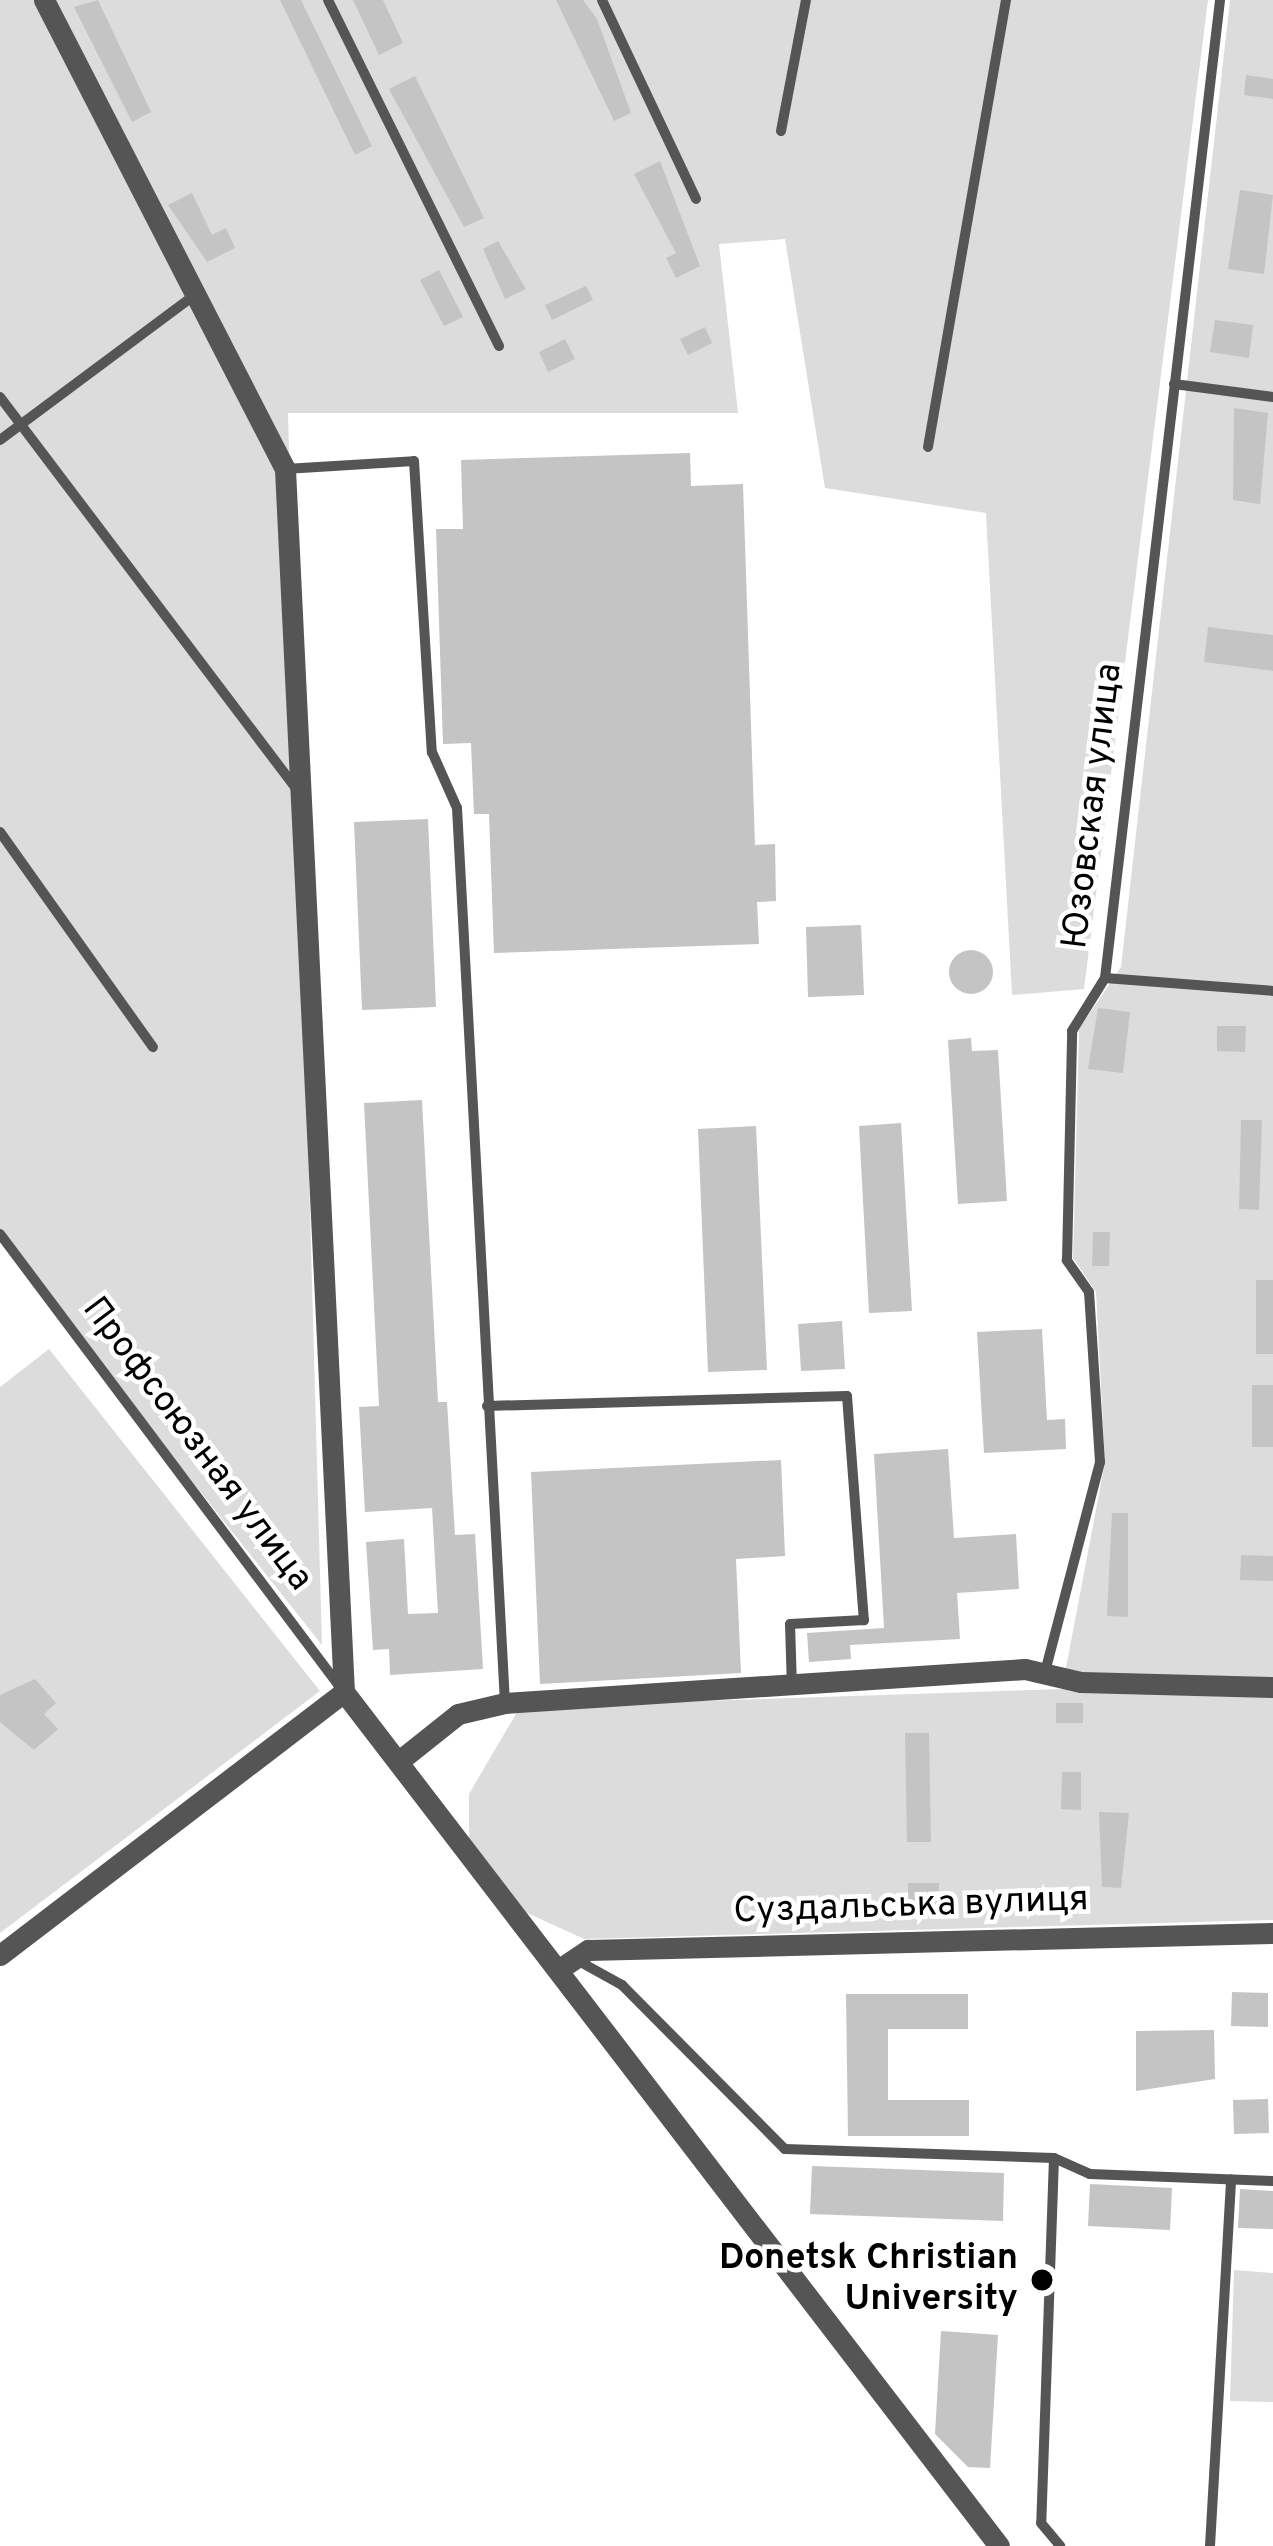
<!DOCTYPE html>
<meta charset="utf-8">
<style>
body{margin:0}
#map{position:relative;width:1273px;height:2546px;overflow:hidden;background:#fff;font-family:Overpass,sans-serif}
div>[style]{position:absolute}
.green>*{inset:0;background:#dcdcdc}
.building>*{inset:0;background:#c4c4c4}
.round{border-radius:50%}
.service>*{height:10px;margin:-5px;padding:0 5px;transform-origin:5px;border-radius:5px;background:#555}
.minor>*{height:21px;margin:-10.5px;padding:0 10.5px;transform-origin:10.5px;border-radius:10.5px;background:#555}
.dots>*{width:33px;height:33px;translate:-50% -50%;box-sizing:border-box;border:6px solid #fff;border-radius:50%}
span{translate:-50% -50%;white-space:nowrap;text-align:center;line-height:1.15;-webkit-text-stroke:9px #fff;paint-order:stroke}
.street-label{font-size:36px;color:#000}
.poi-label{font-size:36px;color:#000;font-weight:700}
.right{translate:-100% -50%;text-align:right}
</style>
<div id="map">
<div class="green">
<div style="clip-path:polygon(0 0,1208px 0,1084px 989px,1012px 995px,986px 513px,825px 488px,785px 239px,719px 244px,738px 413px,288px 413px,322px 1645px,0 1239px)"></div>
<div style="clip-path:polygon(1230px 0,1273px 0,1273px 1920px,584px 1939px,525px 1912px,469px 1840px,469px 1794px,520px 1707px,1062px 1689px,1105px 1462px,1096px 1292px,1073px 1258px,1079px 1029px,1121px 967px)"></div>
<div style="clip-path:polygon(49px 1349px,320px 1691px,0 1933px,0 1387px)"></div>
<div style="clip-path:polygon(1234px 2270px,1273px 2273px,1273px 2402px,1230px 2401px)"></div>
</div>
<div class="building">
<div style="clip-path:polygon(98px 0,151px 112px,132px 122px,74px 7px)"></div>
<div style="clip-path:polygon(280px 0,301px 0,372px 146px,355px 155px)"></div>
<div style="clip-path:polygon(353px 0,383px 0,403px 43px,379px 55px)"></div>
<div style="clip-path:polygon(556px 0,583px 0,597px 19px,631px 113px,614px 121px)"></div>
<div style="clip-path:polygon(1246px 75px,1273px 79px,1273px 99px,1244px 95px)"></div>
<div style="clip-path:polygon(415px 76px,484px 218px,464px 227px,389px 89px)"></div>
<div style="clip-path:polygon(660px 161px,700px 266px,676px 278px,666px 258px,676px 253px,634px 174px)"></div>
<div style="clip-path:polygon(1240px 190px,1273px 195px,1264px 274px,1228px 269px)"></div>
<div style="clip-path:polygon(192px 193px,212px 235px,226px 228px,235px 248px,207px 262px,168px 205px)"></div>
<div style="clip-path:polygon(498px 241px,526px 289px,505px 299px,483px 249px)"></div>
<div style="clip-path:polygon(439px 270px,463px 317px,444px 326px,420px 280px)"></div>
<div style="clip-path:polygon(586px 286px,593px 300px,552px 320px,545px 305px)"></div>
<div style="clip-path:polygon(1215px 320px,1253px 325px,1249px 358px,1210px 352px)"></div>
<div style="clip-path:polygon(705px 327px,712px 343px,688px 355px,680px 339px)"></div>
<div style="clip-path:polygon(565px 339px,575px 359px,548px 372px,539px 352px)"></div>
<div style="clip-path:polygon(1234px 408px,1268px 413px,1260px 504px,1233px 500px)"></div>
<div style="clip-path:polygon(690px 453px,691px 486px,743px 484px,755px 845px,775px 844px,776px 901px,757px 902px,759px 944px,494px 953px,489px 814px,474px 814px,471px 743px,443px 744px,436px 529px,463px 529px,461px 460px)"></div>
<div style="clip-path:polygon(1208px 627px,1273px 635px,1273px 671px,1204px 662px)"></div>
<div style="clip-path:polygon(428px 819px,436px 1007px,362px 1010px,354px 822px)"></div>
<div style="clip-path:polygon(861px 925px,864px 995px,808px 997px,806px 927px)"></div>
<div class="round" style="left:949px;top:950px;width:44px;height:44px"></div>
<div style="clip-path:polygon(1098px 1008px,1130px 1012px,1123px 1073px,1088px 1069px)"></div>
<div style="clip-path:polygon(1217px 1026px,1246px 1026px,1245px 1052px,1217px 1051px)"></div>
<div style="clip-path:polygon(971px 1038px,972px 1051px,998px 1050px,1007px 1201px,958px 1204px,948px 1040px)"></div>
<div style="clip-path:polygon(422px 1100px,438px 1402px,447px 1402px,455px 1535px,475px 1534px,483px 1669px,390px 1675px,389px 1649px,373px 1650px,366px 1542px,404px 1539px,408px 1614px,438px 1613px,432px 1508px,365px 1512px,359px 1407px,379px 1406px,364px 1103px)"></div>
<div style="clip-path:polygon(1241px 1120px,1262px 1120px,1259px 1210px,1239px 1209px)"></div>
<div style="clip-path:polygon(901px 1123px,912px 1311px,869px 1313px,859px 1126px)"></div>
<div style="clip-path:polygon(756px 1126px,767px 1370px,708px 1372px,698px 1129px)"></div>
<div style="clip-path:polygon(1093px 1232px,1110px 1232px,1109px 1266px,1092px 1266px)"></div>
<div style="clip-path:polygon(1256px 1280px,1273px 1280px,1273px 1354px,1256px 1354px)"></div>
<div style="clip-path:polygon(842px 1321px,845px 1369px,801px 1371px,798px 1324px)"></div>
<div style="clip-path:polygon(1042px 1329px,1047px 1420px,1065px 1419px,1066px 1449px,984px 1453px,977px 1332px)"></div>
<div style="clip-path:polygon(1252px 1385px,1273px 1385px,1273px 1447px,1252px 1447px)"></div>
<div style="clip-path:polygon(948px 1449px,954px 1538px,1016px 1534px,1019px 1589px,957px 1593px,960px 1639px,850px 1645px,851px 1659px,809px 1662px,807px 1633px,884px 1628px,874px 1454px)"></div>
<div style="clip-path:polygon(781px 1460px,785px 1556px,736px 1559px,741px 1673px,540px 1684px,531px 1472px)"></div>
<div style="clip-path:polygon(1112px 1513px,1128px 1513px,1128px 1617px,1107px 1616px)"></div>
<div style="clip-path:polygon(1241px 1555px,1273px 1556px,1273px 1581px,1240px 1580px)"></div>
<div style="clip-path:polygon(35px 1679px,56px 1703px,44px 1714px,58px 1729px,34px 1750px,0 1722px,0 1695px)"></div>
<div style="clip-path:polygon(1056px 1703px,1083px 1703px,1083px 1723px,1056px 1723px)"></div>
<div style="clip-path:polygon(905px 1733px,929px 1733px,931px 1842px,907px 1842px)"></div>
<div style="clip-path:polygon(1062px 1772px,1081px 1772px,1081px 1810px,1061px 1809px)"></div>
<div style="clip-path:polygon(1099px 1812px,1129px 1813px,1121px 1888px,1102px 1887px)"></div>
<div style="clip-path:polygon(908px 1883px,939px 1883px,939px 1907px,908px 1906px)"></div>
<div style="clip-path:polygon(1232px 1992px,1268px 1993px,1268px 2027px,1231px 2026px)"></div>
<div style="clip-path:polygon(846px 1994px,968px 1994px,968px 2029px,888px 2029px,888px 2100px,969px 2100px,969px 2136px,848px 2136px)"></div>
<div style="clip-path:polygon(1214px 2030px,1215px 2079px,1136px 2091px,1136px 2031px)"></div>
<div style="clip-path:polygon(1268px 2099px,1269px 2133px,1234px 2134px,1233px 2100px)"></div>
<div style="clip-path:polygon(812px 2166px,1004px 2173px,1003px 2221px,810px 2214px)"></div>
<div style="clip-path:polygon(1090px 2184px,1172px 2188px,1170px 2230px,1088px 2226px)"></div>
<div style="clip-path:polygon(1240px 2189px,1273px 2191px,1273px 2229px,1238px 2228px)"></div>
<div style="clip-path:polygon(941px 2331px,998px 2335px,990px 2468px,968px 2467px,935px 2434px)"></div>
</div>
<div class="service">
<div style="left:328px;top:0;width:386px;rotate:63.7deg"></div>
<div style="left:602px;top:0;width:220px;rotate:64.7deg"></div>
<div style="left:781px;top:131px;width:133px;rotate:-79.2deg"></div>
<div style="left:1174px;top:384px;width:100px;rotate:7.5deg"></div>
<div style="left:0;top:397px;width:489px;rotate:52.9deg"></div>
<div style="left:0;top:440px;width:239px;rotate:-36.7deg"></div>
<div style="left:928px;top:447px;width:454px;rotate:-80.1deg"></div>
<div style="left:285px;top:469px;width:129px;rotate:-3.5deg"></div>
<div style="left:414px;top:461px;width:292px;rotate:86.5deg"></div>
<div style="left:432px;top:752px;width:61px;rotate:65.9deg"></div>
<div style="left:457px;top:808px;width:896px;rotate:86.93deg"></div>
<div style="left:0;top:832px;width:264px;rotate:54.6deg"></div>
<div style="left:1105px;top:978px;width:169px;rotate:4.4deg"></div>
<div style="left:0;top:1234px;width:566px;rotate:53.11deg"></div>
<div style="left:487px;top:1406px;width:360px;rotate:-1.6deg"></div>
<div style="left:847px;top:1396px;width:225px;rotate:85.7deg"></div>
<div style="left:864px;top:1620px;width:74px;rotate:176.9deg"></div>
<div style="left:790px;top:1624px;width:63px;rotate:88.2deg"></div>
<div style="left:1045px;top:1672px;width:217px;rotate:-75.3deg"></div>
<div style="left:1100px;top:1462px;width:170px;rotate:-93.7deg"></div>
<div style="left:1089px;top:1292px;width:39px;rotate:-125deg"></div>
<div style="left:1067px;top:1260px;width:229px;rotate:-88.7deg"></div>
<div style="left:1072px;top:1031px;width:62px;rotate:-58.1deg"></div>
<div style="left:1105px;top:978px;width:985px;rotate:-83.29deg"></div>
<div style="left:575px;top:1959px;width:54px;rotate:29deg"></div>
<div style="left:622px;top:1985px;width:231px;rotate:45.2deg"></div>
<div style="left:785px;top:2149px;width:269px;rotate:1.9deg"></div>
<div style="left:1054px;top:2158px;width:39px;rotate:24deg"></div>
<div style="left:1090px;top:2174px;width:183px;rotate:2.2deg"></div>
<div style="left:1054px;top:2158px;width:365px;rotate:92deg"></div>
<div style="left:1041px;top:2523px;width:30px;rotate:50deg"></div>
<div style="left:1210px;top:2546px;width:367px;rotate:-86.7deg"></div>
</div>
<div class="minor">
<div style="left:44px;top:0;width:527px;rotate:62.8deg"></div>
<div style="left:285px;top:469px;width:1224px;rotate:87.24deg"></div>
<div style="left:399px;top:1761px;width:75px;rotate:-38.5deg"></div>
<div style="left:458px;top:1714px;width:48px;rotate:-13.2deg"></div>
<div style="left:505px;top:1703px;width:521px;rotate:-3.74deg"></div>
<div style="left:1025px;top:1669px;width:57px;rotate:13.1deg"></div>
<div style="left:1081px;top:1682px;width:192px;rotate:1.5deg"></div>
<div style="left:0;top:1955px;width:433px;rotate:-37.4deg"></div>
<div style="left:344px;top:1692px;width:1076px;rotate:52.51deg"></div>
<div style="left:558px;top:1970px;width:36px;rotate:-34deg"></div>
<div style="left:588px;top:1950px;width:685px;rotate:-1.42deg"></div>
</div>
<div class="dots">
<div style="left:1042px;top:2280px;background:#000"></div>
</div>
<div class="street-label">
<span style="left:1094px;top:806px;rotate:-83deg">Юзовская улица</span>
<span style="left:196px;top:1445px;rotate:53deg">Профсоюзная улица</span>
<span style="left:911px;top:1907px;rotate:-2deg">Суздальська вулиця</span>
</div>
<div class="poi-label">
<span class="right" style="left:1018px;top:2280px">Donetsk Christian<br>University</span>
</div>
</div>
